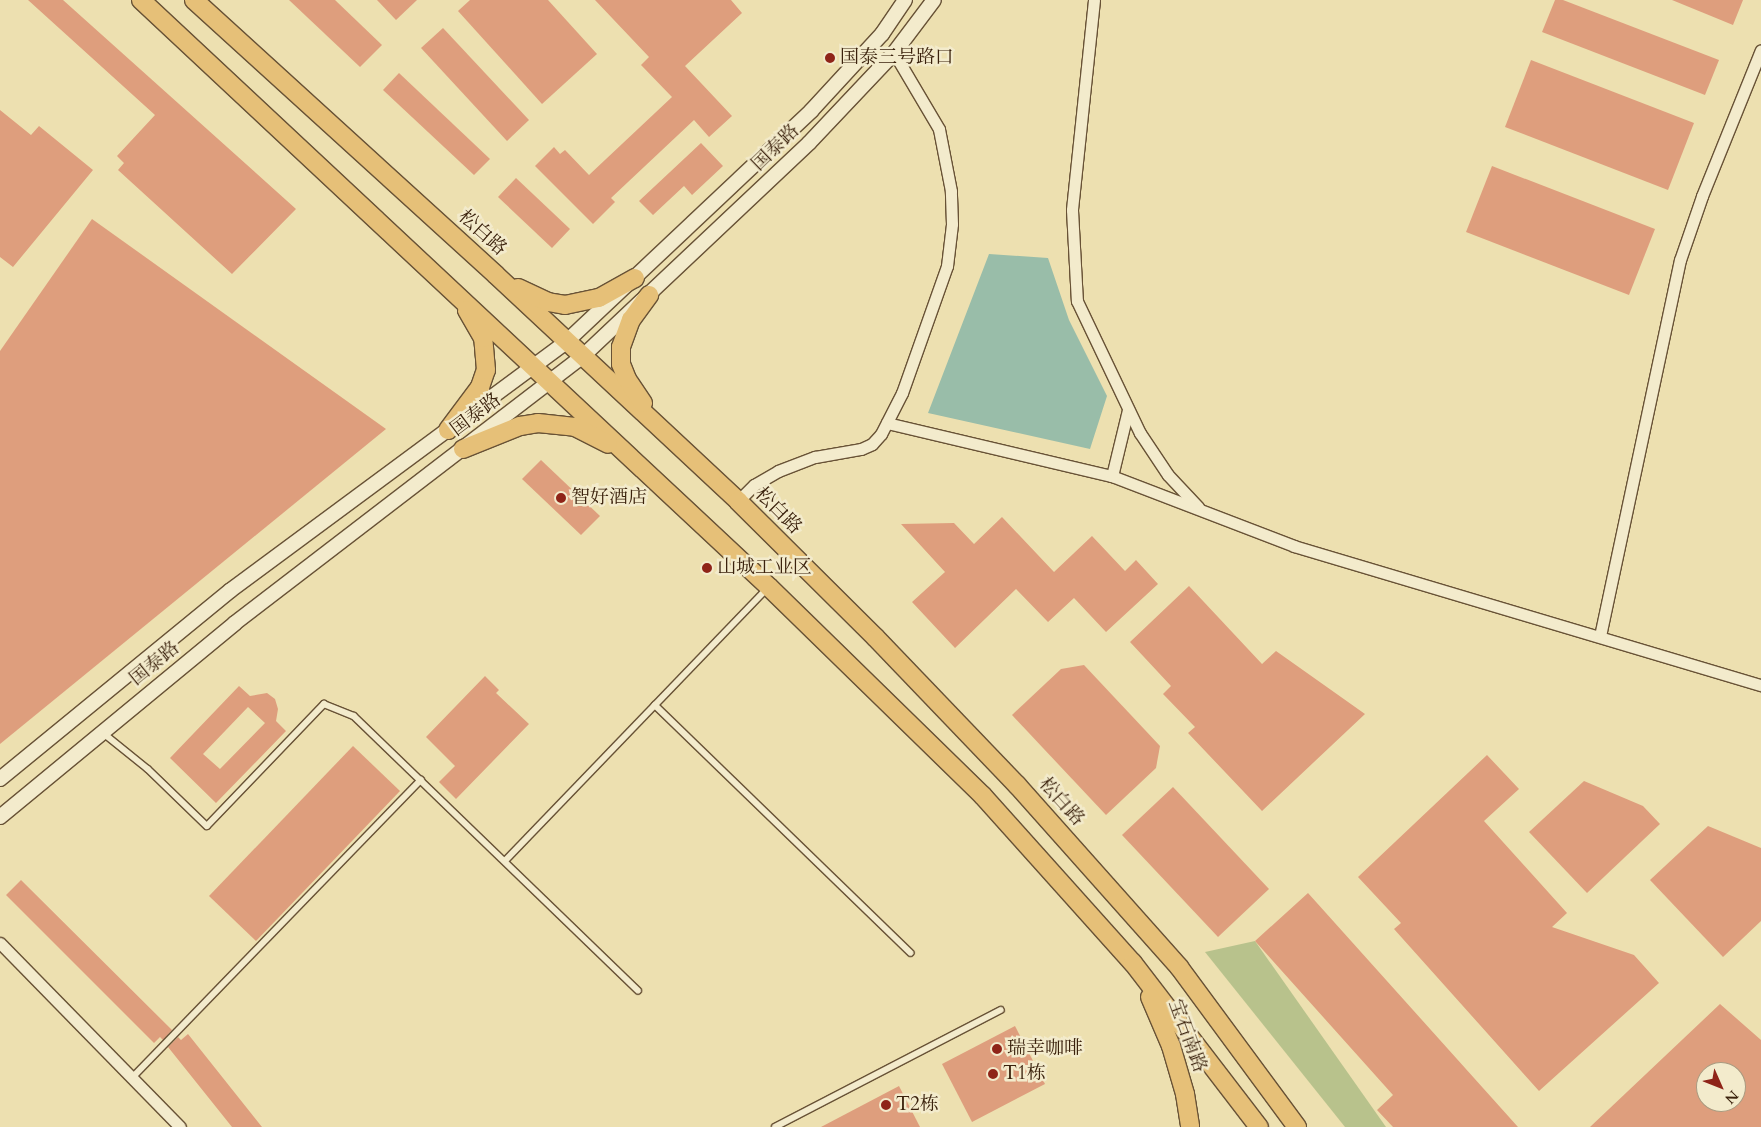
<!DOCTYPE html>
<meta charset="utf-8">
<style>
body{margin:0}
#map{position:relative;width:1761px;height:1127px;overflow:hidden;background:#ede0b0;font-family:Cardo,"Noto Serif SC",serif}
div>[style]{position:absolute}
.green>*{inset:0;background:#b8c28c}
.water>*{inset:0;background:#99bda9}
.building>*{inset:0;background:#de9e7d}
.roads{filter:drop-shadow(1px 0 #685236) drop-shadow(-1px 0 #685236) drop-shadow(0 1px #685236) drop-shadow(0 -1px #685236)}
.service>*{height:5.5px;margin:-2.75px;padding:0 2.75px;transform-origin:2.75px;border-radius:2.75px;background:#f3ebcc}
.minor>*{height:11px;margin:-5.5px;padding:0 5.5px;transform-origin:5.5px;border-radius:5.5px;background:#f3ebcc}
.tertiary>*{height:14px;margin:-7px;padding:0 7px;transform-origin:7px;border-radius:7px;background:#f3ebcc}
.primary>*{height:18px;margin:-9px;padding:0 9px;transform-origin:9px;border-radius:9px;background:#e6c078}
.dots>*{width:14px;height:14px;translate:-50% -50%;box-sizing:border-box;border:2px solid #f3ebcc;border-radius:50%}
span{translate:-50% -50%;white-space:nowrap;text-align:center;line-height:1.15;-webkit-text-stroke:5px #f3ebcc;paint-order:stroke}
.poi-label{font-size:19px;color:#3b220d}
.left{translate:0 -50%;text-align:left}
.street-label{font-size:19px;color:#3b220d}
.north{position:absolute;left:1696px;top:1062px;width:50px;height:50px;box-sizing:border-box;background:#f3ebcc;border:1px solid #a99b80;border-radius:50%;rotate:134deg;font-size:14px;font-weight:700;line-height:20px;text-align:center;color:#3b220d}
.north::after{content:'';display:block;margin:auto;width:18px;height:22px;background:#8f2418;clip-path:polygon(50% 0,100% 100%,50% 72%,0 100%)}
</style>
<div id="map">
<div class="green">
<div style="clip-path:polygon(1255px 941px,1386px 1127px,1345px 1127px,1205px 952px)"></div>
</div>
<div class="water">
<div style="clip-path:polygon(989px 254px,1048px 258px,1069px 320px,1107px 396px,1090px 449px,928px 413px)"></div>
</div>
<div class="building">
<div style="clip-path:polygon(28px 0,63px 0,296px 209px,232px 274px,118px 170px,124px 163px,117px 156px,155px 115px)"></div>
<div style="clip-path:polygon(289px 0,335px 0,382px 45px,360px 67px)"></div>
<div style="clip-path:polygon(377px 0,417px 0,396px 20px)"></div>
<div style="clip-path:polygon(470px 0,548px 0,597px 54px,542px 104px,458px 11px)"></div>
<div style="clip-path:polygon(595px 0,731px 0,742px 13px,685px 66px,732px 116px,709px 137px,694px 120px,611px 198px,615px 202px,593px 224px,535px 166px,554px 147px,560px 154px,565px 150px,589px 175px,672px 97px,641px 65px,649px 57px)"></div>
<div style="clip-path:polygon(1555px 0,1563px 0,1719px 60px,1705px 95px,1542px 32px)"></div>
<div style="clip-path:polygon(1672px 0,1743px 0,1733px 25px)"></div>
<div style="clip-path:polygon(443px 28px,529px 120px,507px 141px,421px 48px)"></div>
<div style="clip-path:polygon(1531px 60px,1694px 123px,1668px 190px,1505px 127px)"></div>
<div style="clip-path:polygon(399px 73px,490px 159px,474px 175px,383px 90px)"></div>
<div style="clip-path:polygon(0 110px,31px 135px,39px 126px,93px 170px,13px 267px,0 257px)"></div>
<div style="clip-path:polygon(701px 143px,723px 166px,692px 195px,684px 186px,653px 215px,639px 201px)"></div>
<div style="clip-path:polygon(1492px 166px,1655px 229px,1629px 295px,1466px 232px)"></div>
<div style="clip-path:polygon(516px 178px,570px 229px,552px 248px,498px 197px)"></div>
<div style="clip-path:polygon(92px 219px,386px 429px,0 744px,0 351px)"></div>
<div style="clip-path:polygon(541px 460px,600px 516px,581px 535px,522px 479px)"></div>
<div style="clip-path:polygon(1002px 517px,1054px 572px,1092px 536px,1125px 571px,1136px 560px,1158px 584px,1106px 632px,1074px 598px,1048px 622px,1016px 589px,955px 648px,912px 602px,945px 572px,901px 524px,954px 523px,974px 544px)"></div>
<div style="clip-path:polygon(1189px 586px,1262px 664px,1276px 651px,1365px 714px,1262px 811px,1188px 733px,1195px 727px,1163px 694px,1171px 686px,1130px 642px)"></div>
<div style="clip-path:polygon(1084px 665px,1160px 746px,1156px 768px,1106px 815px,1012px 715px,1061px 669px)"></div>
<div style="clip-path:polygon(485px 676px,499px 690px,496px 693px,529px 724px,456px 799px,439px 782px,455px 766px,426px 737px)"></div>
<div style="clip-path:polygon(evenodd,239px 686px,250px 696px,267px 693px,275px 699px,278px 709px,276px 721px,286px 731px,216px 803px,170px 758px,239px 686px,248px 707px,265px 723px,220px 769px,203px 754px,248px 707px)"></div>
<div style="clip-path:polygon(353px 746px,400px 791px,256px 941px,209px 896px)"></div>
<div style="clip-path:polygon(1487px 755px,1519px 789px,1484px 821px,1567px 913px,1552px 927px,1634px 955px,1659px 983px,1539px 1091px,1394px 929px,1401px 923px,1358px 877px)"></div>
<div style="clip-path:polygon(1584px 781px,1643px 806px,1660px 824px,1587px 893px,1529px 832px)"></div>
<div style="clip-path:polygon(1173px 787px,1269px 889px,1218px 937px,1122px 835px)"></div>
<div style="clip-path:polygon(1708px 826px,1761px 848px,1761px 921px,1723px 957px,1650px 880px)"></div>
<div style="clip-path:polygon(21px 880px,172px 1030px,163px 1040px,160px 1037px,154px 1043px,6px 895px)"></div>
<div style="clip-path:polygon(1308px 893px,1518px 1127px,1393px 1127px,1377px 1110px,1393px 1095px,1255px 941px)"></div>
<div style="clip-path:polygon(evenodd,1720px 1004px,1761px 1040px,1761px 1127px,1590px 1127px,1720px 1004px,1706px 1072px,1736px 1072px,1736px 1102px,1706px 1102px,1706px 1072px)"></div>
<div style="clip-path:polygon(1015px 1026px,1045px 1084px,972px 1122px,942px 1064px)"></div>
<div style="clip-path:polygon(188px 1034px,262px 1127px,232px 1127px,168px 1047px,178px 1037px,181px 1040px)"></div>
<div style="clip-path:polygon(899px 1086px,920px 1127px,821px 1127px)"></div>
</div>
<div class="roads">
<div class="service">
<div style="left:655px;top:705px;width:356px;rotate:44.1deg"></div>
<div style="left:102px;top:732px;width:59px;rotate:38.8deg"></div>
<div style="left:148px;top:769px;width:82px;rotate:44deg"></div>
<div style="left:207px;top:826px;width:169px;rotate:-46.2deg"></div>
<div style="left:324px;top:704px;width:32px;rotate:22deg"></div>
<div style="left:354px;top:716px;width:395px;rotate:44deg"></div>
<div style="left:505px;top:861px;width:379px;rotate:-46.1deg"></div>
<div style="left:132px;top:1078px;width:415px;rotate:-45.9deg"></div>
<div style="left:775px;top:1127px;width:254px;rotate:-27.4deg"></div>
</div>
<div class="minor">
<div style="left:1094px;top:0;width:211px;rotate:96deg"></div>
<div style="left:1072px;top:210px;width:91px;rotate:86.9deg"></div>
<div style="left:1077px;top:301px;width:146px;rotate:64.5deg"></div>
<div style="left:1140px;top:433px;width:50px;rotate:56.3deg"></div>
<div style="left:1168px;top:475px;width:44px;rotate:46.8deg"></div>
<div style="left:887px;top:423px;width:231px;rotate:13.3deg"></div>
<div style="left:1112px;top:476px;width:195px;rotate:21deg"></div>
<div style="left:1294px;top:546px;width:487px;rotate:16.6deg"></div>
<div style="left:1112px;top:476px;width:68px;rotate:-76.4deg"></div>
<div style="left:738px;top:501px;width:23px;rotate:-45deg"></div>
<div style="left:754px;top:485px;width:28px;rotate:-30deg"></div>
<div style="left:778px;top:471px;width:40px;rotate:-21deg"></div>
<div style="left:815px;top:457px;width:47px;rotate:-9.9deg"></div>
<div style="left:861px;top:449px;width:12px;rotate:-24deg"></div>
<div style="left:872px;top:444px;width:13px;rotate:-48deg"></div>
<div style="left:881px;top:434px;width:46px;rotate:-62.9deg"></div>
<div style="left:902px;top:393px;width:135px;rotate:-70.5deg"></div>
<div style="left:947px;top:266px;width:42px;rotate:-83.2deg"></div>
<div style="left:952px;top:224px;width:33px;rotate:-92deg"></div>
<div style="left:951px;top:191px;width:63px;rotate:-101deg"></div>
<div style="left:939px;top:129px;width:88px;rotate:-120.6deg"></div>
<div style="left:1600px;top:636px;width:384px;rotate:-78deg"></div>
<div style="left:1680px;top:260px;width:68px;rotate:-71deg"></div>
<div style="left:1702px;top:196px;width:157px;rotate:-68deg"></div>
<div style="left:0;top:943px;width:257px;rotate:45.6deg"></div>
</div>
<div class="tertiary">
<div style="left:0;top:779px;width:298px;rotate:-39.3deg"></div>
<div style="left:231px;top:590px;width:417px;rotate:-36.5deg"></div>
<div style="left:566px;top:342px;width:337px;rotate:-43.3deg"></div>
<div style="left:811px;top:111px;width:105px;rotate:-47.3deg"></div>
<div style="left:882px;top:34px;width:41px;rotate:-55.9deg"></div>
<div style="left:0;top:817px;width:305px;rotate:-39.5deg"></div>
<div style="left:235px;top:623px;width:437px;rotate:-37.5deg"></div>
<div style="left:582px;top:357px;width:312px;rotate:-43.3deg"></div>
<div style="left:809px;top:143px;width:124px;rotate:-46.6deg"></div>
<div style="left:894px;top:53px;width:66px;rotate:-53deg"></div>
</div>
<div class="primary">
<div style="left:141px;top:0;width:860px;rotate:43.07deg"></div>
<div style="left:769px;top:587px;width:299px;rotate:44.3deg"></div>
<div style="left:983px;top:796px;width:224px;rotate:48.1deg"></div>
<div style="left:1133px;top:963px;width:207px;rotate:52.5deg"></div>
<div style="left:194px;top:0;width:408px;rotate:42.3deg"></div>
<div style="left:496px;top:275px;width:331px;rotate:43deg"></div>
<div style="left:738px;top:501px;width:194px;rotate:44.8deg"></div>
<div style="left:876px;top:638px;width:204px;rotate:46.2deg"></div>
<div style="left:1017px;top:785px;width:244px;rotate:48.3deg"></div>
<div style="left:1179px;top:967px;width:199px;rotate:53.6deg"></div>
<div style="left:518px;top:288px;width:33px;rotate:25deg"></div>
<div style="left:548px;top:302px;width:17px;rotate:10deg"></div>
<div style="left:565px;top:305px;width:35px;rotate:-12deg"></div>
<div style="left:599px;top:298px;width:41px;rotate:-29.1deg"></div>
<div style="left:643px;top:403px;width:29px;rotate:-124deg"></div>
<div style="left:627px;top:379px;width:16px;rotate:-112deg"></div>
<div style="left:621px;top:364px;width:17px;rotate:-90deg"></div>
<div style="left:621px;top:347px;width:29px;rotate:-70deg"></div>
<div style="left:631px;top:320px;width:31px;rotate:-54deg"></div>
<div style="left:448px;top:430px;width:54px;rotate:-53.3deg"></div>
<div style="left:480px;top:387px;width:18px;rotate:-71deg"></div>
<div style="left:486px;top:370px;width:32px;rotate:-95deg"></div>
<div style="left:483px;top:338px;width:32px;rotate:-120deg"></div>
<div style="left:463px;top:449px;width:61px;rotate:-22deg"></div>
<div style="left:520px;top:426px;width:18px;rotate:-9deg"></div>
<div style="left:538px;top:423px;width:37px;rotate:6deg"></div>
<div style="left:575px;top:427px;width:37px;rotate:27deg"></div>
<div style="left:1150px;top:997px;width:53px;rotate:66.8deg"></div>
<div style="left:1171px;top:1046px;width:50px;rotate:73.7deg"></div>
<div style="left:1185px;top:1094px;width:33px;rotate:81deg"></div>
</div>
</div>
<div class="dots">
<div style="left:830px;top:58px;background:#8f2418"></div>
<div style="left:561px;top:498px;background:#8f2418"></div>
<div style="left:707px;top:568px;background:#8f2418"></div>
<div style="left:997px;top:1049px;background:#8f2418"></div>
<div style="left:993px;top:1074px;background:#8f2418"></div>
<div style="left:886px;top:1105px;background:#8f2418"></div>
</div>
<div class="poi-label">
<span class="left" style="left:840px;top:58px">国泰三号路口</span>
<span class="left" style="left:571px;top:498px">智好酒店</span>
<span class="left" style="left:717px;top:568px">山城工业区</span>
<span class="left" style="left:1007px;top:1049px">瑞幸咖啡</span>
<span class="left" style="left:1003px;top:1074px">T1栋</span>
<span class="left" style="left:896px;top:1105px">T2栋</span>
</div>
<div class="street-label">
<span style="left:776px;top:148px;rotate:-44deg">国泰路</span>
<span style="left:482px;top:233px;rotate:42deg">松白路</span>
<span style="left:476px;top:415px;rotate:-37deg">国泰路</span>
<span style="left:778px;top:511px;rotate:45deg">松白路</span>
<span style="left:155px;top:664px;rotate:-39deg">国泰路</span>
<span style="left:1061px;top:802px;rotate:48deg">松白路</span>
<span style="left:1187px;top:1036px;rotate:70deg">宝石南路</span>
</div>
<div class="north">N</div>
</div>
